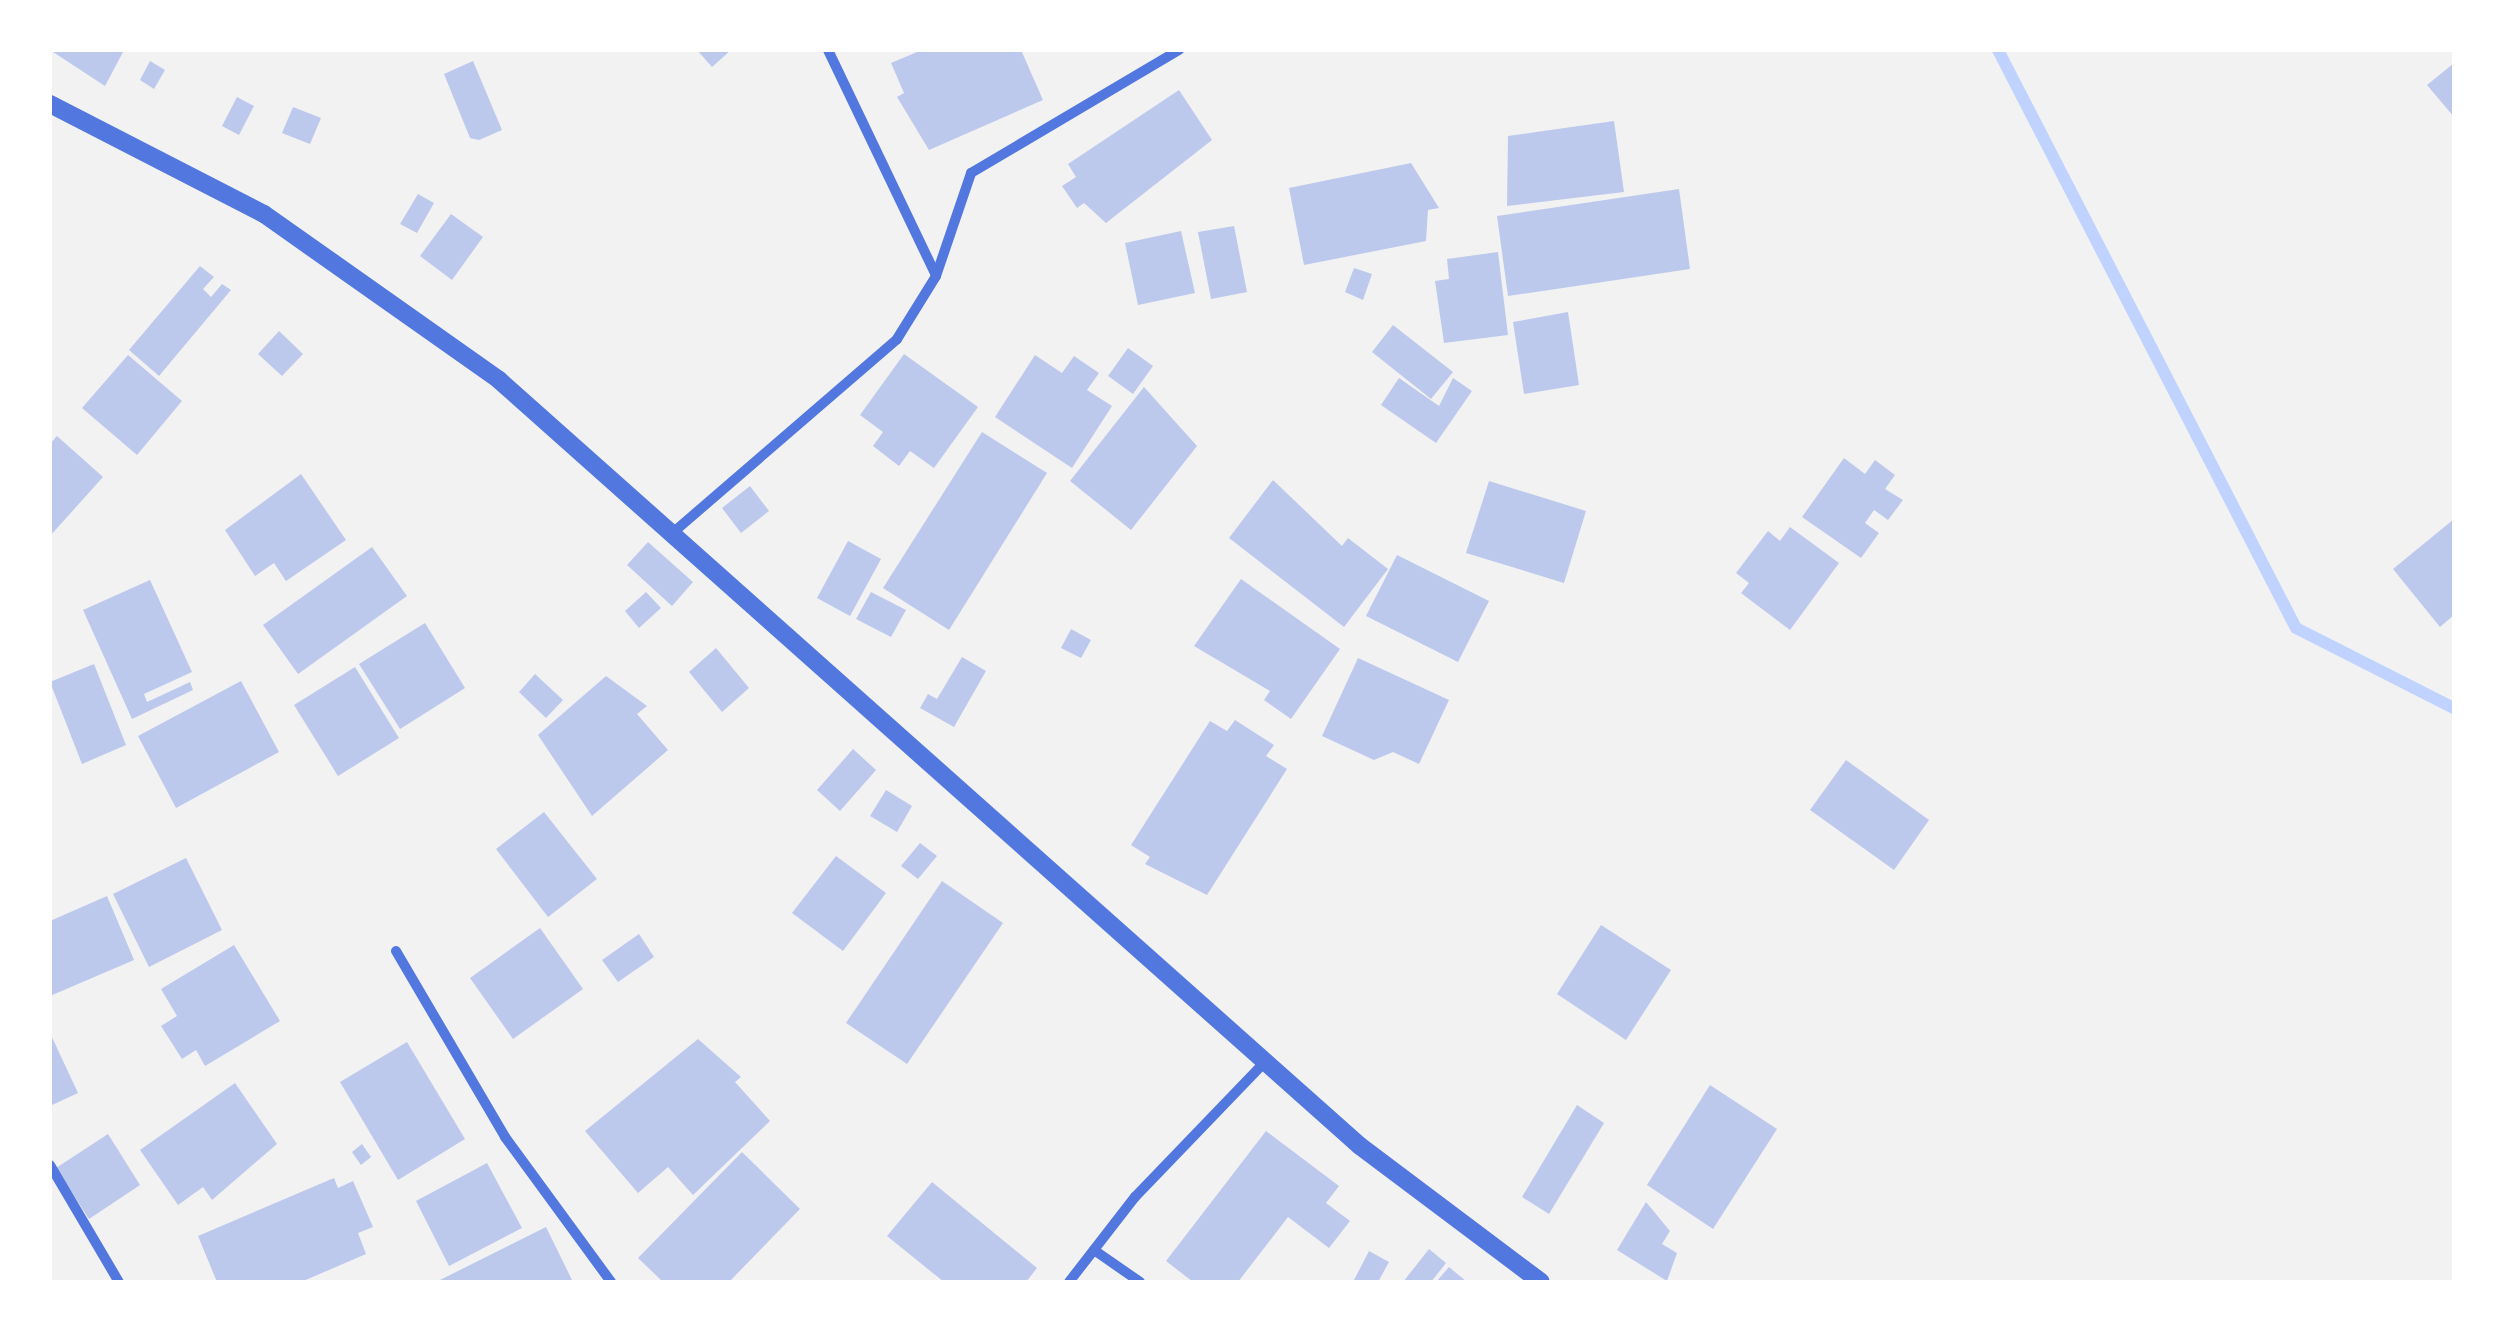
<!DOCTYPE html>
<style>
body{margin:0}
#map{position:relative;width:2504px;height:1332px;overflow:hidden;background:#f2f2f2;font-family:Karla,sans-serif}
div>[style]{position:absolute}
.stream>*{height:12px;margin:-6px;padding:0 6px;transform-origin:6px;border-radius:6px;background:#bfd3fe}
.building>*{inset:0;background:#bdc9ec}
.minor>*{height:10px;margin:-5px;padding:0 5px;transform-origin:5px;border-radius:5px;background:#5277de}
.tertiary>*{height:18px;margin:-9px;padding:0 9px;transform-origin:9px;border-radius:9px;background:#5277de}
span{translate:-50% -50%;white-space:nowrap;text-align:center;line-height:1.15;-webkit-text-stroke:9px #fff;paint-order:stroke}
.frame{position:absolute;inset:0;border:52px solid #fff;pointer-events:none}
</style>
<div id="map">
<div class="stream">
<div style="left:1998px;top:50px;width:650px;rotate:62.73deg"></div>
<div style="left:2296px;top:628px;width:177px;rotate:26.9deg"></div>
</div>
<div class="building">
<div style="clip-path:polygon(50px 50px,119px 50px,123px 52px,105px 86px)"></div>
<div style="clip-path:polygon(697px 50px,731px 50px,712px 67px)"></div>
<div style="clip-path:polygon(922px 50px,1021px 50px,1043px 100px,929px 150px,897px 97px,904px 93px,891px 63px)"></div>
<div style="clip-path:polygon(150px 61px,165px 70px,154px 89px,140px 80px)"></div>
<div style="clip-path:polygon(473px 61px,502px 130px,479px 140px,470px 138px,444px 74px)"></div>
<div style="clip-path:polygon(2454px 63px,2454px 117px,2427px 85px)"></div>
<div style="clip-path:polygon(1179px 90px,1212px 140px,1106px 223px,1084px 203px,1077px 208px,1062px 186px,1076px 177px,1068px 164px)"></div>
<div style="clip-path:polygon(237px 97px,254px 106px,239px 135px,222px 126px)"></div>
<div style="clip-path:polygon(293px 107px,321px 118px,310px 144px,282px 133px)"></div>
<div style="clip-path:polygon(1614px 121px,1624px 192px,1507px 206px,1508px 136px)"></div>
<div style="clip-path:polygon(1411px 163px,1439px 208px,1428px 210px,1426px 241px,1304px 265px,1289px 188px)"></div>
<div style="clip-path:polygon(1679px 189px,1690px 269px,1508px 296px,1497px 216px)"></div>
<div style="clip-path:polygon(418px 194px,434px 203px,417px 233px,400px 224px)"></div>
<div style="clip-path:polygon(451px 214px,483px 237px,452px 280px,420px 256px)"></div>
<div style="clip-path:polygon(1234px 226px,1247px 292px,1211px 299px,1198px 232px)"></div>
<div style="clip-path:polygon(1181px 231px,1195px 293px,1138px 305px,1125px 243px)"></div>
<div style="clip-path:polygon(1498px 252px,1508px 335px,1444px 343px,1435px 281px,1449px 279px,1447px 259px)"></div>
<div style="clip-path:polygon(200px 266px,214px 277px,203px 289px,211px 297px,222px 284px,231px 290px,159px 376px,129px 350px)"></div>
<div style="clip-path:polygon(1354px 268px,1372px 274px,1363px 300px,1345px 292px)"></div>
<div style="clip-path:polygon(1568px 312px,1579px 385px,1524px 394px,1513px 322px)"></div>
<div style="clip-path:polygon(1393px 325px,1453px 372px,1431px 399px,1372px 352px)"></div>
<div style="clip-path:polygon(279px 331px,303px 354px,282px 376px,258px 354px)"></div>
<div style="clip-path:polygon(1128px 348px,1153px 366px,1133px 394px,1108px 376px)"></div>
<div style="clip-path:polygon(904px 354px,978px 407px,934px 468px,910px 451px,899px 466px,873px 446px,883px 432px,860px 415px)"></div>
<div style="clip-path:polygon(128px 355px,182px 401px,137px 455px,82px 408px)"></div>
<div style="clip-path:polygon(1035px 355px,1062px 373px,1074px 356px,1099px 373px,1087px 390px,1112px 406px,1072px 468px,995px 417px)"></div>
<div style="clip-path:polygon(1399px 378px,1439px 406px,1453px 378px,1472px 391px,1436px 443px,1381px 405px)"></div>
<div style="clip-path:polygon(1144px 387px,1197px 446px,1131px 530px,1070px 481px)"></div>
<div style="clip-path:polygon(982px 432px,1047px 473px,949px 630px,883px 588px)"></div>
<div style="clip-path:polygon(57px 436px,103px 477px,50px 536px,50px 444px)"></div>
<div style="clip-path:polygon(1844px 458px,1865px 474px,1875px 460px,1895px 475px,1885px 489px,1903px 500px,1888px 520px,1874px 510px,1865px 523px,1879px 533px,1861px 558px,1802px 517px)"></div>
<div style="clip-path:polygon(301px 474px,346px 540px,286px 581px,274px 563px,255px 576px,225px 530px)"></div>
<div style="clip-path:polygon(1273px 480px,1342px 546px,1348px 538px,1388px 569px,1344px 627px,1229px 538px)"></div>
<div style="clip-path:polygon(1489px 481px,1586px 511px,1564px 583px,1466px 553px)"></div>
<div style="clip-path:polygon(750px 486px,769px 511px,741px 533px,722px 508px)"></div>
<div style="clip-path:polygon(2454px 519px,2454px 615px,2440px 627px,2393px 569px)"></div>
<div style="clip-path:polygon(1790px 527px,1839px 563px,1790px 630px,1741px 593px,1749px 583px,1736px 573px,1768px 531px,1780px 541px)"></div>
<div style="clip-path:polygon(848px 541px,881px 559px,850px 616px,817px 598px)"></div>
<div style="clip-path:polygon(648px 542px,693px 582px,672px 606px,627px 565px)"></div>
<div style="clip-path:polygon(372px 547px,407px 596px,298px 674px,263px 625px)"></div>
<div style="clip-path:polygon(1397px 555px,1489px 601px,1458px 662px,1366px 616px)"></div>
<div style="clip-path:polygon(1241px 579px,1340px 649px,1291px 719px,1264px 700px,1270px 691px,1194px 646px)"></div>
<div style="clip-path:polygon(150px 580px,192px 672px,144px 694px,147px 702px,190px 682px,193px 690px,132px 719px,83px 610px)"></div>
<div style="clip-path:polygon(646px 592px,661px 608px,639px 628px,625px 611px)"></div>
<div style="clip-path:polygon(871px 592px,906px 610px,891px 637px,856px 619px)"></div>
<div style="clip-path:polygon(425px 623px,465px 688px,400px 729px,359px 664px)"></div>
<div style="clip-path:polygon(1071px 629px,1091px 640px,1081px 658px,1061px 648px)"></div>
<div style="clip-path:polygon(716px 648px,749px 688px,722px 712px,689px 672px)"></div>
<div style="clip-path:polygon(962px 657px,986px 671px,954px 727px,920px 708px,928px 694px,937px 699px)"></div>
<div style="clip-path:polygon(1358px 658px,1449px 700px,1419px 764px,1393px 752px,1374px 760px,1322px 736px)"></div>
<div style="clip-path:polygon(94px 664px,126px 745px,82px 764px,50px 682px)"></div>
<div style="clip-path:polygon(355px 667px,399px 738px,338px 776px,294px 705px)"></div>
<div style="clip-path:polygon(535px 674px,563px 700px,546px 718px,519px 692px)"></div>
<div style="clip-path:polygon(606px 676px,647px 706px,637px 714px,668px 750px,592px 816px,538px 735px)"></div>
<div style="clip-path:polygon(241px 681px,279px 752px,176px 808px,138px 736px)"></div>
<div style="clip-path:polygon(1235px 720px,1274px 745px,1266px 756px,1287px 769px,1207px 895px,1145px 864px,1150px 857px,1131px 845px,1210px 721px,1227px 731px)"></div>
<div style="clip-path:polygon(853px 749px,876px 770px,840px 811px,817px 790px)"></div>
<div style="clip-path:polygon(1846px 760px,1929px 820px,1894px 870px,1810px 810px)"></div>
<div style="clip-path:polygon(886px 790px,912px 806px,897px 832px,870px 816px)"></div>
<div style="clip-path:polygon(544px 812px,597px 879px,548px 917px,496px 849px)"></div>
<div style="clip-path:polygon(920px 843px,937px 856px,918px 879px,901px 866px)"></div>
<div style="clip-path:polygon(836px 856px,886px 893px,843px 951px,792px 913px)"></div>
<div style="clip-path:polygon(186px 858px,222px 930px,149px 967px,113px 894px)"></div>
<div style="clip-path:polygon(942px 881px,1003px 923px,907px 1064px,846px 1023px)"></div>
<div style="clip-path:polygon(107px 896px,134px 960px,50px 996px,50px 921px)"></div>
<div style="clip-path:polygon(1601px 925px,1671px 970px,1626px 1040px,1557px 994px)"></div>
<div style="clip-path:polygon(540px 928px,583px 989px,513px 1039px,470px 978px)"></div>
<div style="clip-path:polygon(639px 934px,654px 957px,618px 982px,602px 960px)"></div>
<div style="clip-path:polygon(234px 945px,280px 1021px,205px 1066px,196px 1050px,182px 1059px,161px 1026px,177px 1016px,161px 989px)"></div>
<div style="clip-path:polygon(50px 1033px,78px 1093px,50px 1106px)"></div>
<div style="clip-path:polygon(698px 1039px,741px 1077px,735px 1082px,770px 1121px,693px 1195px,668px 1167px,638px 1193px,585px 1131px)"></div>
<div style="clip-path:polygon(407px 1042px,465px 1139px,398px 1180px,340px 1082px)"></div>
<div style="clip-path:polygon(235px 1083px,277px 1144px,212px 1200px,203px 1187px,178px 1205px,140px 1150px)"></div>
<div style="clip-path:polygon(1710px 1085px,1777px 1129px,1713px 1229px,1647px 1185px)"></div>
<div style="clip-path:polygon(1577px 1105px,1604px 1123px,1549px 1214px,1522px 1197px)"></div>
<div style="clip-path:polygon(1266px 1131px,1339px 1186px,1326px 1203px,1350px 1221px,1329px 1248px,1288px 1217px,1238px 1282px,1193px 1282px,1166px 1261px)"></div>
<div style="clip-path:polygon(108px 1134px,140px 1185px,89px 1219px,56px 1168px)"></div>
<div style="clip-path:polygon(362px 1144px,371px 1157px,361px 1165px,352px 1152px)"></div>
<div style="clip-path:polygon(742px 1152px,800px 1209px,729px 1282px,663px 1282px,638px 1258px)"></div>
<div style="clip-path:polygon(487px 1163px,522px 1228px,449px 1266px,416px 1201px)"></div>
<div style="clip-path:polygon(334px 1178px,338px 1188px,353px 1181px,373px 1227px,358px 1233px,366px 1254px,301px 1282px,217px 1282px,198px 1236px)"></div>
<div style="clip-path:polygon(932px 1182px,1037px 1268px,1026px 1282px,944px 1282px,887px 1236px)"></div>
<div style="clip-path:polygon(1646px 1202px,1670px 1231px,1662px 1244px,1677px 1253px,1667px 1281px,1617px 1250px)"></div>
<div style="clip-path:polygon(546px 1227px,573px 1282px,436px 1282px)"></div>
<div style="clip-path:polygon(1429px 1249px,1446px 1263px,1431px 1282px,1403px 1282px)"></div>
<div style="clip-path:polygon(1369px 1251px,1389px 1262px,1378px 1282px,1353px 1282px)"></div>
<div style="clip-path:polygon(1449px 1267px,1467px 1282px,1436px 1282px)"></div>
</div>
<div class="minor">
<div style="left:828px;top:50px;width:250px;rotate:64.4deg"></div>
<div style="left:676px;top:530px;width:292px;rotate:-40.8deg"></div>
<div style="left:897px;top:339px;width:74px;rotate:-58.2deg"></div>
<div style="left:936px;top:276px;width:109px;rotate:-71.2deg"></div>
<div style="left:971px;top:173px;width:242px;rotate:-30.6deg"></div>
<div style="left:396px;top:951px;width:216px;rotate:59.6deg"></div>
<div style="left:505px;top:1137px;width:180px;rotate:53.8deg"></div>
<div style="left:50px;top:1165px;width:136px;rotate:59.5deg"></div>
<div style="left:1094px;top:1250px;width:56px;rotate:34.8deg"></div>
<div style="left:1069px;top:1282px;width:108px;rotate:-52.2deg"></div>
<div style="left:1135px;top:1197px;width:189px;rotate:-46.1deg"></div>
</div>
<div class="tertiary">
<div style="left:50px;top:104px;width:241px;rotate:27.2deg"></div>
<div style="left:264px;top:214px;width:288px;rotate:35.2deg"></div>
<div style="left:499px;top:380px;width:1152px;rotate:41.66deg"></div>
<div style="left:1360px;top:1146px;width:226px;rotate:36.9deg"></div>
</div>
<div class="frame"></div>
</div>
